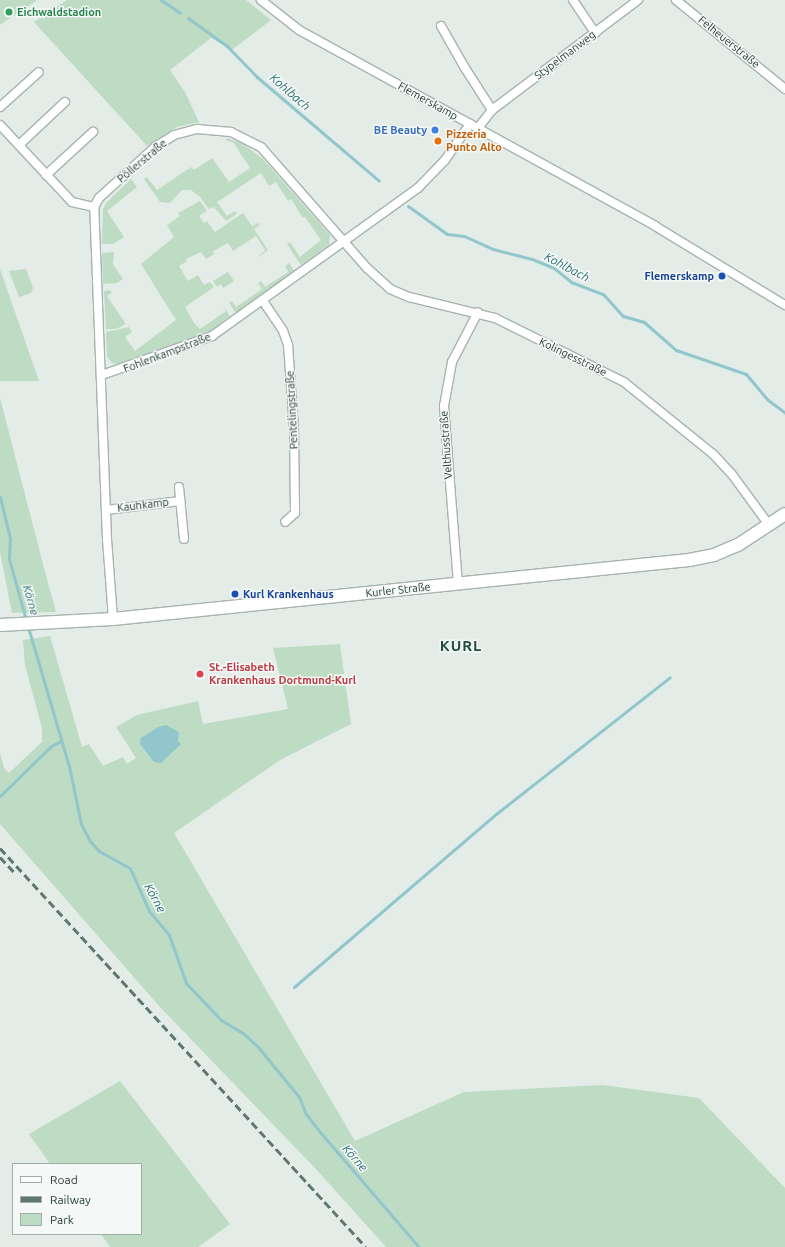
<!DOCTYPE html>
<meta charset="utf-8">
<style>
body{margin:0}
#map{position:relative;width:785px;height:1247px;overflow:hidden;background:#e3ece7;font-family:Ubuntu,sans-serif}
div>[style]{position:absolute}
.green>*{inset:0;background:#bedbc4}
.water>*{inset:0;background:#91c7cc}
.stream>*{height:3px;margin:-1.5px;padding:0 1.5px;transform-origin:1.5px;border-radius:1.5px;background:#91c7cc}
.roads{filter:drop-shadow(1px 0 #a6b4ae) drop-shadow(-1px 0 #a6b4ae) drop-shadow(0 1px #a6b4ae) drop-shadow(0 -1px #a6b4ae)}
.street>*{height:8px;margin:-4px;padding:0 4px;transform-origin:4px;border-radius:4px;background:#fff}
.secondary>*{height:12px;margin:-6px;padding:0 6px;transform-origin:6px;border-radius:6px;background:#fff}
.rail>*{height:3px;margin-top:-1.5px;transform-origin:0;background:repeating-linear-gradient(90deg,#5f776f 0 8px,transparent 0 12px)}
.dots>*{width:11px;height:11px;translate:-50% -50%;box-sizing:border-box;border:2px solid #f4f8f6;border-radius:50%}
span{translate:-50% -50%;white-space:nowrap;text-align:center;line-height:1.15;-webkit-text-stroke:3px #f4f8f6;paint-order:stroke}
.leisure-label{font-size:11px;color:#27864d;font-weight:700}
.left{translate:0 -50%;text-align:left}
.street-label{font-size:11px;color:#253c34}
.shop-label{font-size:11px;color:#366cbe;font-weight:700}
.right{translate:-100% -50%;text-align:right}
.food-label{font-size:11px;color:#c56008;font-weight:700}
.transit-label{font-size:11px;color:#164399;font-weight:700}
.health-label{font-size:11px;color:#be3a42;font-weight:700}
.water-label{font-size:12px;color:#246b72;font-style:italic}
.district-label{font-size:15px;color:#224c3e;font-weight:700;letter-spacing:1px}
.legend{position:absolute;left:12px;top:1163px;width:130px;height:72px;box-sizing:border-box;background:#f4f8f6;border:1px solid #a1ada8;margin:0;padding:5px 7px;list-style:none;font-size:12px;color:#253c34}
.legend li{display:flex;align-items:center;gap:8px;height:20px}
.legend b{width:20px;border:1px solid #a1ada8}
</style>
<div id="map">
<div class="green">
<div style="clip-path:polygon(0 0,37px 0,0 25px)"></div>
<div style="clip-path:polygon(67px 0,246px 0,271px 20px,232px 50px,211px 38px,170px 70px,185px 92px,199px 122px,177px 127px,147px 146px,34px 22px)"></div>
<div style="clip-path:polygon(227px 138px,243px 144px,263px 159px,330px 235px,329px 245px,301px 265px,287px 244px,290px 242px,300px 257px,321px 240px,305px 217px,303px 218px,291px 199px,288px 201px,276px 182px,269px 186px,261px 173px,217px 202px,227px 216px,235px 211px,237px 214px,226px 221px,214px 207px,209px 209px,200px 197px,191px 190px,182px 190px,170px 203px,160px 202px,144px 179px,147px 177px,157px 190px,191px 167px,194px 170px,212px 158px,229px 182px,250px 168px,233px 142px,226px 141px)"></div>
<div style="clip-path:polygon(131px 179px,137px 187px,107px 211px,124px 237px,113px 244px,102px 244px,103px 209px,107px 202px)"></div>
<div style="clip-path:polygon(200px 201px,207px 211px,199px 216px,204px 223px,207px 221px,215px 232px,243px 213px,252px 226px,258px 223px,260px 225px,254px 229px,268px 250px,257px 258px,265px 250px,256px 236px,233px 251px,228px 243px,213px 251px,214px 254px,206px 259px,201px 252px,186px 259px,187px 261px,179px 266px,188px 281px,198px 275px,204px 285px,210px 282px,214px 287px,185px 307px,194px 323px,200px 329px,226px 311px,222px 304px,230px 316px,215px 327px,216px 330px,204px 335px,121px 365px,112px 363px,107px 356px,106px 332px,129px 327px,132px 332px,125px 337px,135px 351px,176px 320px,141px 264px,174px 237px,167px 225px,180px 216px,178px 213px)"></div>
<div style="clip-path:polygon(114px 252px,113px 264px,123px 279px,117px 283px,103px 284px,102px 253px)"></div>
<div style="clip-path:polygon(289px 263px,294px 271px,236px 313px,229px 303px,232px 301px,236px 307px,262px 289px,258px 283px,261px 281px,265px 287px,288px 272px,285px 266px)"></div>
<div style="clip-path:polygon(0 269px,39px 381px,0 381px)"></div>
<div style="clip-path:polygon(26px 269px,33px 288px,31px 293px,19px 297px,9px 271px)"></div>
<div style="clip-path:polygon(228px 272px,234px 281px,223px 288px,221px 284px,217px 287px,213px 281px)"></div>
<div style="clip-path:polygon(110px 290px,112px 293px,107px 296px,126px 324px,116px 329px,106px 329px,104px 291px)"></div>
<div style="clip-path:polygon(0 398px,44px 568px,56px 612px,12px 613px,0 552px)"></div>
<div style="clip-path:polygon(50px 636px,82px 747px,89px 744px,103px 766px,123px 757px,127px 764px,136px 758px,116px 727px,137px 715px,198px 701px,203px 724px,288px 709px,273px 648px,340px 644px,351px 724px,280px 760px,174px 833px,355px 1141px,464px 1092px,603px 1085px,699px 1098px,785px 1188px,785px 1247px,386px 1247px,316px 1169px,159px 1006px,0 824px,0 753px,4px 768px,9px 773px,42px 742px,42px 728px,25px 665px,23px 640px)"></div>
<div style="clip-path:polygon(120px 1081px,230px 1224px,198px 1247px,110px 1247px,101px 1234px,141px 1234px,141px 1164px,50px 1164px,29px 1134px)"></div>
</div>
<div class="water">
<div style="clip-path:polygon(166px 725px,179px 732px,178px 741px,181px 744px,161px 763px,154px 762px,140px 744px,141px 738px,158px 727px)"></div>
</div>
<div class="stream">
<div style="left:161px;top:0;width:23px;rotate:34deg"></div>
<div style="left:188px;top:18px;width:48px;rotate:35.7deg"></div>
<div style="left:227px;top:46px;width:43px;rotate:45.9deg"></div>
<div style="left:257px;top:77px;width:160px;rotate:40.4deg"></div>
<div style="left:408px;top:206px;width:48px;rotate:35.7deg"></div>
<div style="left:447px;top:234px;width:17px;rotate:7deg"></div>
<div style="left:464px;top:236px;width:32px;rotate:24deg"></div>
<div style="left:493px;top:249px;width:40px;rotate:14.4deg"></div>
<div style="left:532px;top:259px;width:24px;rotate:22deg"></div>
<div style="left:554px;top:268px;width:22px;rotate:39deg"></div>
<div style="left:571px;top:282px;width:34px;rotate:21deg"></div>
<div style="left:603px;top:294px;width:30px;rotate:48deg"></div>
<div style="left:623px;top:316px;width:22px;rotate:16deg"></div>
<div style="left:644px;top:322px;width:43px;rotate:41.2deg"></div>
<div style="left:676px;top:350px;width:74px;rotate:18.9deg"></div>
<div style="left:746px;top:374px;width:34px;rotate:50deg"></div>
<div style="left:768px;top:400px;width:21px;rotate:37deg"></div>
<div style="left:0;top:497px;width:42px;rotate:76.3deg"></div>
<div style="left:10px;top:538px;width:21px;rotate:93deg"></div>
<div style="left:9px;top:559px;width:63px;rotate:74.4deg"></div>
<div style="left:28px;top:627px;width:145px;rotate:73.6deg"></div>
<div style="left:69px;top:766px;width:59px;rotate:78.3deg"></div>
<div style="left:81px;top:824px;width:19px;rotate:62deg"></div>
<div style="left:90px;top:841px;width:13px;rotate:48deg"></div>
<div style="left:99px;top:851px;width:35px;rotate:29deg"></div>
<div style="left:130px;top:868px;width:47px;rotate:66.2deg"></div>
<div style="left:149px;top:911px;width:31px;rotate:50deg"></div>
<div style="left:169px;top:935px;width:51px;rotate:70.5deg"></div>
<div style="left:186px;top:983px;width:51px;rotate:46.6deg"></div>
<div style="left:221px;top:1020px;width:26px;rotate:31deg"></div>
<div style="left:243px;top:1033px;width:21px;rotate:43deg"></div>
<div style="left:258px;top:1047px;width:65px;rotate:50.6deg"></div>
<div style="left:299px;top:1097px;width:18px;rotate:68deg"></div>
<div style="left:306px;top:1114px;width:23px;rotate:52deg"></div>
<div style="left:320px;top:1132px;width:152px;rotate:49.3deg"></div>
<div style="left:0;top:796px;width:71px;rotate:-44.4deg"></div>
<div style="left:51px;top:746px;width:11px;rotate:-27deg"></div>
<div style="left:294px;top:987px;width:266px;rotate:-40.6deg"></div>
<div style="left:496px;top:814px;width:221px;rotate:-38.2deg"></div>
</div>
<div class="roads">
<div class="street">
<div style="left:261px;top:0;width:48px;rotate:38.3deg"></div>
<div style="left:299px;top:30px;width:406px;rotate:28.8deg"></div>
<div style="left:655px;top:226px;width:152px;rotate:31.3deg"></div>
<div style="left:573px;top:0;width:40px;rotate:56deg"></div>
<div style="left:676px;top:0;width:141px;rotate:39.2deg"></div>
<div style="left:441px;top:26px;width:48px;rotate:60.3deg"></div>
<div style="left:465px;top:68px;width:50px;rotate:57.3deg"></div>
<div style="left:0;top:107px;width:52px;rotate:-41.9deg"></div>
<div style="left:0;top:125px;width:105px;rotate:46.9deg"></div>
<div style="left:72px;top:202px;width:23px;rotate:13deg"></div>
<div style="left:478px;top:128px;width:23px;rotate:-52deg"></div>
<div style="left:492px;top:110px;width:183px;rotate:-37deg"></div>
<div style="left:19px;top:145px;width:63px;rotate:-43.1deg"></div>
<div style="left:46px;top:175px;width:64px;rotate:-42.5deg"></div>
<div style="left:263px;top:301px;width:36px;rotate:56deg"></div>
<div style="left:283px;top:331px;width:15px;rotate:70deg"></div>
<div style="left:288px;top:345px;width:84px;rotate:85.9deg"></div>
<div style="left:294px;top:429px;width:79px;rotate:89.3deg"></div>
<div style="left:295px;top:508px;width:5px;rotate:90deg"></div>
<div style="left:295px;top:513px;width:13px;rotate:138deg"></div>
<div style="left:102px;top:375px;width:117px;rotate:-19.5deg"></div>
<div style="left:212px;top:336px;width:254px;rotate:-35.7deg"></div>
<div style="left:418px;top:188px;width:39px;rotate:-46deg"></div>
<div style="left:445px;top:160px;width:44px;rotate:-55.2deg"></div>
<div style="left:179px;top:487px;width:52px;rotate:84.5deg"></div>
<div style="left:106px;top:510px;width:75px;rotate:-6.9deg"></div>
<div style="left:458px;top:584px;width:179px;rotate:-94.5deg"></div>
<div style="left:444px;top:406px;width:45px;rotate:-79.7deg"></div>
<div style="left:452px;top:362px;width:56px;rotate:-62.5deg"></div>
<div style="left:113px;top:619px;width:80px;rotate:-94.3deg"></div>
<div style="left:107px;top:539px;width:332px;rotate:-92.2deg"></div>
<div style="left:94px;top:207px;width:10px;rotate:-61deg"></div>
<div style="left:99px;top:198px;width:76px;rotate:-42.3deg"></div>
<div style="left:155px;top:147px;width:22px;rotate:-32deg"></div>
<div style="left:174px;top:135px;width:24px;rotate:-15deg"></div>
<div style="left:197px;top:129px;width:34px;rotate:5deg"></div>
<div style="left:231px;top:132px;width:34px;rotate:27deg"></div>
<div style="left:261px;top:147px;width:161px;rotate:48.8deg"></div>
<div style="left:367px;top:268px;width:31px;rotate:42deg"></div>
<div style="left:390px;top:289px;width:21px;rotate:23deg"></div>
<div style="left:409px;top:297px;width:89px;rotate:13.7deg"></div>
<div style="left:495px;top:318px;width:144px;rotate:26.4deg"></div>
<div style="left:624px;top:382px;width:114px;rotate:39deg"></div>
<div style="left:713px;top:454px;width:26px;rotate:47deg"></div>
<div style="left:731px;top:473px;width:64px;rotate:53.8deg"></div>
</div>
<div class="secondary">
<div style="left:0;top:625px;width:113px;rotate:-3deg"></div>
<div style="left:113px;top:619px;width:579px;rotate:-5.85deg"></div>
<div style="left:689px;top:560px;width:25px;rotate:-11deg"></div>
<div style="left:714px;top:555px;width:26px;rotate:-23deg"></div>
<div style="left:738px;top:545px;width:56px;rotate:-33.4deg"></div>
</div>
</div>
<div class="rail">
<div style="left:0;top:848px;width:541px;rotate:47.47deg"></div>
<div style="left:0;top:857px;width:23px;rotate:47deg"></div>
</div>
<div class="dots">
<div style="left:9px;top:12px;background:#2e9e5b"></div>
<div style="left:435px;top:130px;background:#3f7fe0"></div>
<div style="left:438px;top:141px;background:#e8710a"></div>
<div style="left:722px;top:276px;background:#1a4fb4"></div>
<div style="left:235px;top:594px;background:#1a4fb4"></div>
<div style="left:200px;top:674px;background:#e0444e"></div>
</div>
<div class="leisure-label">
<span class="left" style="left:17px;top:12px">Eichwaldstadion</span>
</div>
<div class="street-label">
<span style="left:729px;top:42px;rotate:39deg">Felheuerstraße</span>
<span style="left:565px;top:55px;rotate:-37deg">Stypelmanweg</span>
<span style="left:428px;top:101px;rotate:29deg">Flemerskamp</span>
<span style="left:142px;top:161px;rotate:-40deg">Pöllerstraße</span>
<span style="left:167px;top:353px;rotate:-21deg">Fohlenkampstraße</span>
<span style="left:573px;top:357px;rotate:26deg">Kolingesstraße</span>
<span style="left:292px;top:410px;rotate:-93deg">Pentelingstraße</span>
<span style="left:446px;top:445px;rotate:-94deg">Velthusstraße</span>
<span style="left:143px;top:505px;rotate:-7deg">Kauhkamp</span>
<span style="left:398px;top:590px;rotate:-6deg">Kurler Straße</span>
</div>
<div class="shop-label">
<span class="right" style="left:427px;top:130px">BE Beauty</span>
</div>
<div class="food-label">
<span class="left" style="left:446px;top:141px">Pizzeria<br>Punto Alto</span>
</div>
<div class="transit-label">
<span class="right" style="left:714px;top:276px">Flemerskamp</span>
<span class="left" style="left:243px;top:594px">Kurl Krankenhaus</span>
</div>
<div class="health-label">
<span class="left" style="left:209px;top:674px">St.-Elisabeth<br>Krankenhaus Dortmund-Kurl</span>
</div>
<div class="water-label">
<span style="left:290px;top:92px;rotate:41deg">Kohlbach</span>
<span style="left:567px;top:267px;rotate:28deg">Kohlbach</span>
<span style="left:31px;top:600px;rotate:74deg">Körne</span>
<span style="left:155px;top:898px;rotate:61deg">Körne</span>
<span style="left:355px;top:1158px;rotate:49deg">Körne</span>
</div>
<div class="district-label">
<span style="left:461px;top:646px">KURL</span>
</div>
<ul class="legend">
<li><b style="height:5px;background:#fff"></b>Road</li>
<li><b style="height:5px;background:#5f776f"></b>Railway</li>
<li><b style="height:11px;background:#bedbc4"></b>Park</li>
</ul>
</div>
